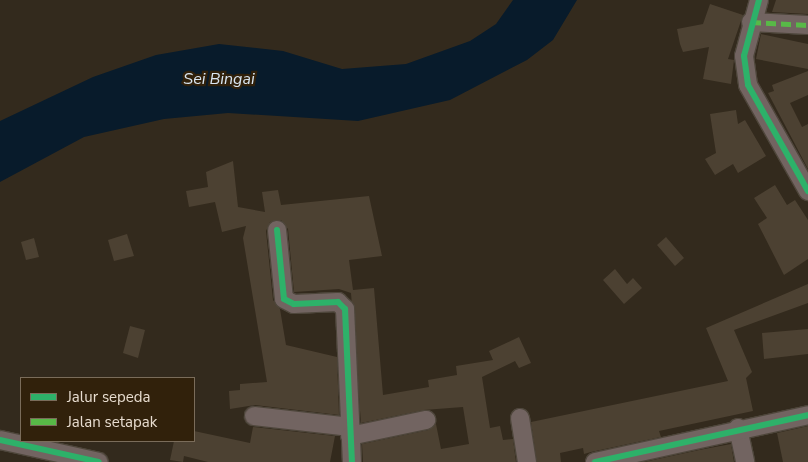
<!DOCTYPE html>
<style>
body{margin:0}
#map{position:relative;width:808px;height:462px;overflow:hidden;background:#332a1d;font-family:"Nunito Sans",sans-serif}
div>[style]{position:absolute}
.water>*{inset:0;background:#081b2b}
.building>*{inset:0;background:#4c4132}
.roads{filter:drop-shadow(1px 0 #4e463b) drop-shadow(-1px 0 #4e463b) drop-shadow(0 1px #4e463b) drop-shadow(0 -1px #4e463b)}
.minor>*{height:18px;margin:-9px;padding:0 9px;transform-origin:9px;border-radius:9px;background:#726461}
.quiet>*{height:5px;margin-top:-2.5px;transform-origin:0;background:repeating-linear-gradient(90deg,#58b947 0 10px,transparent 0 15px)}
.cycleway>*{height:6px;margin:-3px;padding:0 3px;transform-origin:3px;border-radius:3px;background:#2db169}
span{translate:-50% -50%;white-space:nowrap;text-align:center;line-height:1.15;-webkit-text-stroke:4.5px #31210b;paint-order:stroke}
.water-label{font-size:16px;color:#d9e6f2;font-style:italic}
.legend{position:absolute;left:20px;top:377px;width:175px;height:65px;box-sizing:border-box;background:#31210b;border:1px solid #7a6c5a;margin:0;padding:6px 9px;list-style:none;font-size:15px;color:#e8ddd0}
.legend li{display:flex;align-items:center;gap:10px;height:25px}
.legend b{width:25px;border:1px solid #7a6c5a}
</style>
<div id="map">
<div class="water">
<div style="clip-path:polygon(513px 0,577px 0,553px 40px,527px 60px,450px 100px,358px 121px,228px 113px,164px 119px,84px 137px,0 182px,0 121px,93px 77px,156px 55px,219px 44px,283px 51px,342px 69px,406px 64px,470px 41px,496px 24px)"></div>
</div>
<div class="building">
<div style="clip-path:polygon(776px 0,808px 0,808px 14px,772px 12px)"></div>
<div style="clip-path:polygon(710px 4px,743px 15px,728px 59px,734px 60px,731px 84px,703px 79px,709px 47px,683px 52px,680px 44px,677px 29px,703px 24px)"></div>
<div style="clip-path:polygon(761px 34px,808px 44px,808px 69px,756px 59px)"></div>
<div style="clip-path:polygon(808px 71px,808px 95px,790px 103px,802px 127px,808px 124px,808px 169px,768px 93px,774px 91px,772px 85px)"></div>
<div style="clip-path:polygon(736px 110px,738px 124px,745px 120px,766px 156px,738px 173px,733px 164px,715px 175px,705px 159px,716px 153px,710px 114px)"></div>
<div style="clip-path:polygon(233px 161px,238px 207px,265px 212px,262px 192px,278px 190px,281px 205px,369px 196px,382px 256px,349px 260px,353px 290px,374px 288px,383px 395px,429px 387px,428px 380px,457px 375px,456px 366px,493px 360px,489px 351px,519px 337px,531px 363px,519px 368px,515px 361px,482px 377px,490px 428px,500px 426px,503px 440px,513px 439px,516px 462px,363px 462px,362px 444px,428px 430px,436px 424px,441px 449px,469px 444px,463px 407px,424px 410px,361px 423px,351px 293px,339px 289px,294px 292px,288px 229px,281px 220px,270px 222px,266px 231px,273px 300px,280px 309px,286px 345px,337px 357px,339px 415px,255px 405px,230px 409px,229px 391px,240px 390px,240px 384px,267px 382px,243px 238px,246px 226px,222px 232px,215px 202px,189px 207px,186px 191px,208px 187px,206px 172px)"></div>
<div style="clip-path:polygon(775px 185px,787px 205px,795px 200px,808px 220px,808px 259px,784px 275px,758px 224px,767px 218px,754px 198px)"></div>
<div style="clip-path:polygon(127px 234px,134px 256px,114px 261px,108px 240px)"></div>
<div style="clip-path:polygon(666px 237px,684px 258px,675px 266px,657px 245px)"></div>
<div style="clip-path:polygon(34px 238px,39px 257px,26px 260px,21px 242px)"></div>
<div style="clip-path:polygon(615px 269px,627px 284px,633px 278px,642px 288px,624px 304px,603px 280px)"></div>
<div style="clip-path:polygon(808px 284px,808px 303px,734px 330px,752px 372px,746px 378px,753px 411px,659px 431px,661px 437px,591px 452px,584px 454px,583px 448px,560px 453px,561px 462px,537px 462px,531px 422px,728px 381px,706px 328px)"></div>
<div style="clip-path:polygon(130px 326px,145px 330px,138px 358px,123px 353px)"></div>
<div style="clip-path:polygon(808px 329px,808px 354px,764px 359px,762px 333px)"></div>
<div style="clip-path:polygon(808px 426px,808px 462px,783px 462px,777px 433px)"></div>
<div style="clip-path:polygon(253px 427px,335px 436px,330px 462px,208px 462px,184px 456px,183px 462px,170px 460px,174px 441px,194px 441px,194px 431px,250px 443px)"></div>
<div style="clip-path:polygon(731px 444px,734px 462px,644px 462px,699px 450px)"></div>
</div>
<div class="roads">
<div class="minor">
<div style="left:759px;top:0;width:58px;rotate:105deg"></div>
<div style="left:744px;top:56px;width:29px;rotate:82deg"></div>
<div style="left:748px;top:85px;width:122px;rotate:60.5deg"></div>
<div style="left:751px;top:22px;width:57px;rotate:3deg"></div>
<div style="left:277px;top:230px;width:69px;rotate:84.2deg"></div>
<div style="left:284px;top:299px;width:11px;rotate:27deg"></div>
<div style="left:294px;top:304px;width:44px;rotate:-2.6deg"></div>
<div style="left:338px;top:302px;width:10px;rotate:45deg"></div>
<div style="left:345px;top:309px;width:153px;rotate:87.4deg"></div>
<div style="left:254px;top:416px;width:97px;rotate:6.5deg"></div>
<div style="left:520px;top:418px;width:45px;rotate:81deg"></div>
<div style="left:738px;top:428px;width:35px;rotate:78deg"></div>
<div style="left:350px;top:436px;width:78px;rotate:-11.9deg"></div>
<div style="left:0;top:440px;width:101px;rotate:12.5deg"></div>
<div style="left:595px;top:462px;width:218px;rotate:-12.4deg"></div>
</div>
</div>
<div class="quiet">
<div style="left:751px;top:22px;width:57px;rotate:3deg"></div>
</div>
<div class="cycleway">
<div style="left:759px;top:0;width:58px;rotate:105deg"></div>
<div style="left:744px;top:56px;width:29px;rotate:82deg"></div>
<div style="left:748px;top:85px;width:122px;rotate:60.5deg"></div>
<div style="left:277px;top:230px;width:69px;rotate:84.2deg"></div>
<div style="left:284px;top:299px;width:11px;rotate:27deg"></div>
<div style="left:294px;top:304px;width:44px;rotate:-2.6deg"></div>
<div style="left:338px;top:302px;width:10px;rotate:45deg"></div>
<div style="left:345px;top:309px;width:153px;rotate:87.4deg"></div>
<div style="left:0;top:440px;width:101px;rotate:12.5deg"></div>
<div style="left:595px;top:462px;width:218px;rotate:-12.4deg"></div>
</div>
<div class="water-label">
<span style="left:219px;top:79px">Sei Bingai</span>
</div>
<ul class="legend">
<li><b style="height:6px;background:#2db169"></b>Jalur sepeda</li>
<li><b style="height:6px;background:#58b947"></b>Jalan setapak</li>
</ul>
</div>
